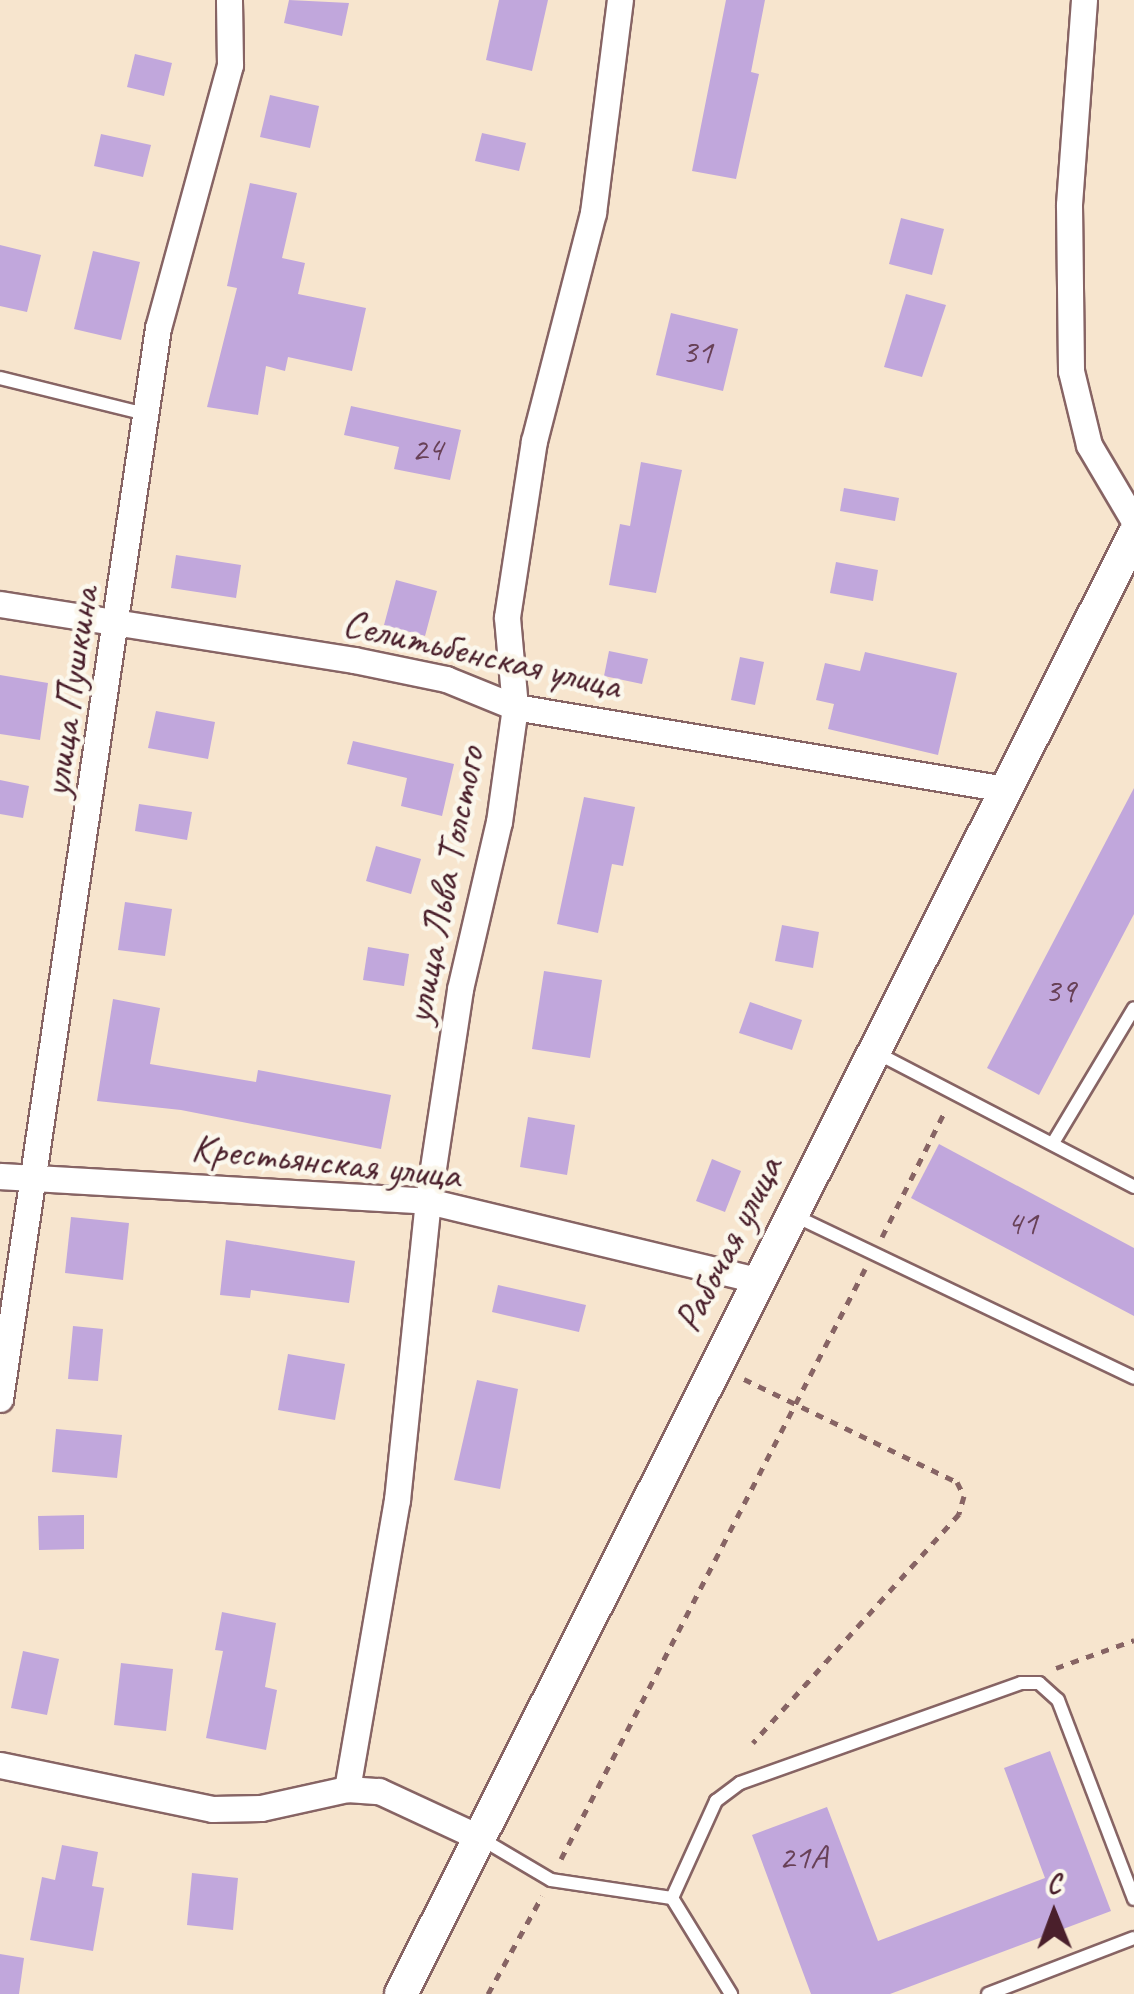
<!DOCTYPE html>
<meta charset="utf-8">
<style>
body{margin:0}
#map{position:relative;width:1134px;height:1994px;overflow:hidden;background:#f7e5ce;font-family:Caveat,sans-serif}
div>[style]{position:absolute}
.building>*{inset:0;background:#c1a7dc}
.path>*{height:5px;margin-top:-2.5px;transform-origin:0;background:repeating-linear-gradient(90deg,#876464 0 8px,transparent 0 16px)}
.roads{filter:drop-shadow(2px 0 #876464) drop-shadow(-2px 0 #876464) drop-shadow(0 2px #876464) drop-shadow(0 -2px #876464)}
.service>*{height:12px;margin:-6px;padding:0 6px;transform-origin:6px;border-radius:6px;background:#fff}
.minor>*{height:25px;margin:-12.5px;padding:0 12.5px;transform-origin:12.5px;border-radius:12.5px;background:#fff}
.tertiary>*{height:32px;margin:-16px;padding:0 16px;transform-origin:16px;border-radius:16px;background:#fff}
span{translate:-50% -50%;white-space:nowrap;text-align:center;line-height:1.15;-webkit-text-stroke:9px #fbf7ec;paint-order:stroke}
.number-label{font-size:35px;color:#684157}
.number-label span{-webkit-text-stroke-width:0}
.street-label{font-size:40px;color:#4a1f2b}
.north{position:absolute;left:1004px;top:1864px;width:100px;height:100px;-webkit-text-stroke:8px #fbf7ec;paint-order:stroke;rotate:359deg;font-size:28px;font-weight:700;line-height:40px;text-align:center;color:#4a1f2b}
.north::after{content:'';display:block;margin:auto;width:35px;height:45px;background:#4a1f2b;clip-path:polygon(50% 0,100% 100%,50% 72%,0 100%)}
</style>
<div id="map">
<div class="building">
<div style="clip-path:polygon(289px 0,349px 3px,342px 36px,284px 23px)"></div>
<div style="clip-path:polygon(499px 0,548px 0,532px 71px,486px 60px)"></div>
<div style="clip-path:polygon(726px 0,765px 0,751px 72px,759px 74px,736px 179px,692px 171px)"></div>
<div style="clip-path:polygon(135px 54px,172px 63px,164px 96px,127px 87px)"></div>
<div style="clip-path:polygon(270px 95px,319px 106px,310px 148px,260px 137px)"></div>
<div style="clip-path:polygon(482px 133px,526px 143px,519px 171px,475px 161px)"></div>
<div style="clip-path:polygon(101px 134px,151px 145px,143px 177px,94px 166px)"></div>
<div style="clip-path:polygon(250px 183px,297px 193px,282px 258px,305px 263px,298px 294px,366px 308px,352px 371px,288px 357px,285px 371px,266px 366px,258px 415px,207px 407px,237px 288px,227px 286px)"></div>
<div style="clip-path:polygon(901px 218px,944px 229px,932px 275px,889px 264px)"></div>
<div style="clip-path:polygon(0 245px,41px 255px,27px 312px,0 306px)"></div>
<div style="clip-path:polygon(93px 251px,140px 262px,121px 340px,74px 329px)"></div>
<div style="clip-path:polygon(906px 294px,946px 305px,922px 377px,884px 367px)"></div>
<div style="clip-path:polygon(671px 313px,738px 329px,723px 391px,656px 375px)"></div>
<div style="clip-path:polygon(351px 406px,461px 430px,450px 480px,394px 469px,399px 447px,344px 435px)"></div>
<div style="clip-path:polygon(641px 462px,682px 470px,656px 593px,609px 585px,620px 524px,630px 526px)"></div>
<div style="clip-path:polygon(844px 488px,899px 498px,895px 521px,840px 511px)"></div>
<div style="clip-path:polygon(176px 555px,241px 565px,236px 598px,171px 588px)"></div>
<div style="clip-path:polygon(836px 562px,878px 570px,873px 601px,830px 593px)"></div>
<div style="clip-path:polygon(396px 580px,437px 591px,425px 636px,384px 625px)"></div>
<div style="clip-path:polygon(609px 651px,648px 659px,642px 684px,604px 676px)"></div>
<div style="clip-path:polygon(865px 652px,957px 673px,938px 755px,828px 729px,834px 704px,816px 700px,825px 663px,860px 671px)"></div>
<div style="clip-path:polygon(740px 657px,764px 662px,755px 705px,731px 700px)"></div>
<div style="clip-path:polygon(0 675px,48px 683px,40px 740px,0 734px)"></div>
<div style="clip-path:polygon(156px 711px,215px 722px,208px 759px,148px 748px)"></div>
<div style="clip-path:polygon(353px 741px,454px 764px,442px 816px,401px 806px,407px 778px,347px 764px)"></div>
<div style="clip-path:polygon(0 780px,29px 786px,23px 818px,0 814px)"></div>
<div style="clip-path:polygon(1134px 788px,1134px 914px,1039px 1095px,987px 1068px)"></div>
<div style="clip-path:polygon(584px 797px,635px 807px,623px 866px,612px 864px,598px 933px,557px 924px)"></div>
<div style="clip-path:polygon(139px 804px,192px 812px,187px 840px,135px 831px)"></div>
<div style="clip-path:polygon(376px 846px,421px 859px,411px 894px,366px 881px)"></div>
<div style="clip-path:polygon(125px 902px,172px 909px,165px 956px,118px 950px)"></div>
<div style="clip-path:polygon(782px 925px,819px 932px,813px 968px,775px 961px)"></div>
<div style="clip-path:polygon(368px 947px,409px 954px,404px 986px,363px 980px)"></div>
<div style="clip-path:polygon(544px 971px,602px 980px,590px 1058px,532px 1049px)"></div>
<div style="clip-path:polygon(113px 999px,160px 1008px,150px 1064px,256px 1082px,258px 1070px,391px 1095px,381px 1149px,181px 1110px,97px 1101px)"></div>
<div style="clip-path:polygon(750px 1002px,802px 1020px,792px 1050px,739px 1033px)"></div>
<div style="clip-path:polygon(528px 1117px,575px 1125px,567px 1175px,520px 1167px)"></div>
<div style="clip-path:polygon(939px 1144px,1134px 1248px,1134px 1316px,911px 1198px)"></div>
<div style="clip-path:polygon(712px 1159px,741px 1171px,725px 1212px,696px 1201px)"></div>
<div style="clip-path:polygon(71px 1217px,129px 1223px,123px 1280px,65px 1273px)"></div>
<div style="clip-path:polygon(226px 1240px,355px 1261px,349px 1303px,251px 1290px,250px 1298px,220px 1295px)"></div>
<div style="clip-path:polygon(498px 1285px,586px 1305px,579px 1332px,492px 1312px)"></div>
<div style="clip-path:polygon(73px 1326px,103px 1329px,98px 1381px,68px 1379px)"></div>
<div style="clip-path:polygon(288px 1354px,345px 1364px,335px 1420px,278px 1410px)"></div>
<div style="clip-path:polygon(477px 1380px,518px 1389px,500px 1489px,454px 1480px)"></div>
<div style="clip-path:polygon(56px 1429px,122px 1435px,117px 1478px,52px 1472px)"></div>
<div style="clip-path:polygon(84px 1515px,84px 1549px,39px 1550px,38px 1516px)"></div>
<div style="clip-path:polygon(222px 1612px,276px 1623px,265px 1687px,277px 1690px,266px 1750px,206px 1738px,223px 1651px,215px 1650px)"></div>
<div style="clip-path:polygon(23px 1651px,59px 1659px,47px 1715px,11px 1708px)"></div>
<div style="clip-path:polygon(121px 1663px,173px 1669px,166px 1731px,114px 1725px)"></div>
<div style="clip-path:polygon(1050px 1751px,1111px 1911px,890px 1994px,811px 1994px,752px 1835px,827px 1807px,878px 1941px,1045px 1878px,1004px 1768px)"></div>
<div style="clip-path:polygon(62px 1845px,98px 1852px,92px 1886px,104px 1888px,93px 1951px,30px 1940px,42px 1877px,55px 1880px)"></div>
<div style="clip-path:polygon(192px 1873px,238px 1878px,233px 1930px,187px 1925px)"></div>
<div style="clip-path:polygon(0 1954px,24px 1958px,19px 1994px,0 1994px)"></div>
</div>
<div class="path">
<div style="left:882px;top:1237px;width:139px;rotate:-63.4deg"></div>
<div style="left:744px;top:1379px;width:237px;rotate:25.8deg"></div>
<div style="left:957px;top:1482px;width:16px;rotate:63deg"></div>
<div style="left:964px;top:1496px;width:19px;rotate:106deg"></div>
<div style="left:959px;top:1514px;width:308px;rotate:132deg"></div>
<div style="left:1056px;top:1668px;width:83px;rotate:-19.7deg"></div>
<div style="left:561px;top:1859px;width:664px;rotate:-62.74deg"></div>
<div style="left:488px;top:1994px;width:112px;rotate:-61.1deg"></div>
</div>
<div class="roads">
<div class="service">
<div style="left:0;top:378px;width:149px;rotate:13.9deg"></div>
<div style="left:877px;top:1053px;width:290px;rotate:27.5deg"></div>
<div style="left:1053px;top:1143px;width:157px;rotate:-59deg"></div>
<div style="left:793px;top:1215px;width:378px;rotate:25.5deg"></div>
<div style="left:480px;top:1838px;width:82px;rotate:30.6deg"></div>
<div style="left:551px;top:1880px;width:122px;rotate:8.5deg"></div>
<div style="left:672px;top:1898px;width:113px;rotate:58.4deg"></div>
<div style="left:672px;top:1898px;width:107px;rotate:-65.6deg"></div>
<div style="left:716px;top:1801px;width:30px;rotate:-37deg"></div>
<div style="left:740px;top:1783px;width:298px;rotate:-19.6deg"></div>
<div style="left:1021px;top:1683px;width:18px"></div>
<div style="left:1039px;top:1683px;width:25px;rotate:42deg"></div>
<div style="left:1058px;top:1700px;width:213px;rotate:69.1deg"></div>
<div style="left:988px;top:1994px;width:156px;rotate:-21deg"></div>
</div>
<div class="minor">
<div style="left:1084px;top:0;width:206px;rotate:94.2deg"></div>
<div style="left:1069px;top:205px;width:166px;rotate:89.3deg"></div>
<div style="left:1071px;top:371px;width:76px;rotate:76.3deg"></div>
<div style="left:1089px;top:445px;width:88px;rotate:59.4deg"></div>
<div style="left:0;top:604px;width:358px;rotate:9deg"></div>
<div style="left:354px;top:660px;width:94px;rotate:11.7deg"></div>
<div style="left:446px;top:679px;width:74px;rotate:22.1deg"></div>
<div style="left:515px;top:707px;width:499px;rotate:9.5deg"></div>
<div style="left:0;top:1176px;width:429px;rotate:3.3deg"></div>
<div style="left:428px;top:1201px;width:338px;rotate:13.5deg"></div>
<div style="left:0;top:1399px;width:1083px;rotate:-81.61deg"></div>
<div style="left:158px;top:328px;width:273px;rotate:-74.7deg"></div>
<div style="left:230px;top:65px;width:65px;rotate:-90.9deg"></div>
<div style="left:0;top:1765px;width:217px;rotate:11.7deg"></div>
<div style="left:212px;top:1809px;width:49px;rotate:-1.2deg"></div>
<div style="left:261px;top:1808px;width:88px;rotate:-12.5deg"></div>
<div style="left:347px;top:1789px;width:32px;rotate:4deg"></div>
<div style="left:379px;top:1791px;width:109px;rotate:24.9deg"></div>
<div style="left:347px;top:1789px;width:293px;rotate:-80.2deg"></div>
<div style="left:397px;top:1500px;width:301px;rotate:-84.1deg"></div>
<div style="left:428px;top:1201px;width:214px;rotate:-81.4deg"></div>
<div style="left:460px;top:989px;width:171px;rotate:-76.9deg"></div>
<div style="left:499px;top:822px;width:116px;rotate:-82.1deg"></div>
<div style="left:515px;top:707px;width:90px;rotate:-95.1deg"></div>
<div style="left:507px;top:617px;width:178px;rotate:-81.3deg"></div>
<div style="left:534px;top:441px;width:236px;rotate:-75.5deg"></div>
<div style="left:593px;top:213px;width:215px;rotate:-82.8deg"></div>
</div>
<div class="tertiary">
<div style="left:401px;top:1994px;width:1633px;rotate:-63.33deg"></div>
</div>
</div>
<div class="number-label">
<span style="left:697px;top:352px">31</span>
<span style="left:427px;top:449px">24</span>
<span style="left:1060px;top:991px">39</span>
<span style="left:1022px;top:1223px">41</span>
<span style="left:803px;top:1857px">21А</span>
</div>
<div class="street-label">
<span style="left:482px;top:654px;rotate:13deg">Селитьбенская улица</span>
<span style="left:70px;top:692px;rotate:-82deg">улица Пушкина</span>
<span style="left:444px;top:885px;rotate:-79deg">улица Льва Толстого</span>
<span style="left:326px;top:1161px;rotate:6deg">Крестьянская улица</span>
<span style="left:728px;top:1244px;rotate:-63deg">Рабочая улица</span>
</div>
<div class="north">С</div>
</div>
